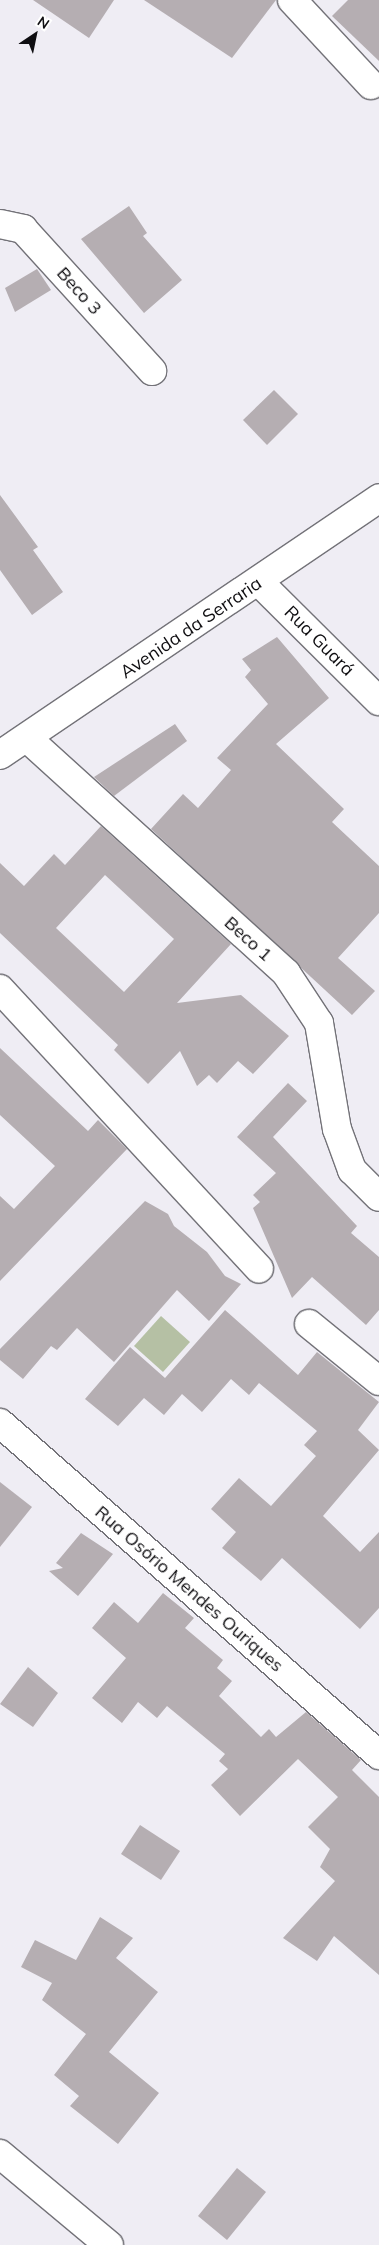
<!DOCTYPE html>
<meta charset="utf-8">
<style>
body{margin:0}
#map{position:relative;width:379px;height:2245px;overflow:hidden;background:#efedf4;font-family:Mulish,sans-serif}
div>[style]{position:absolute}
.green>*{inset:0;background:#b5c0a4}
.building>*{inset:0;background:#b5aeb2}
.roads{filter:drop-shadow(1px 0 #737278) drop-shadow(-1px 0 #737278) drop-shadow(0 1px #737278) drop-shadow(0 -1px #737278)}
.minor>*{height:28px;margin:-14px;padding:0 14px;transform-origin:14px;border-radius:14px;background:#fff}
.major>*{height:28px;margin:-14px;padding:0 14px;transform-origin:14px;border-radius:14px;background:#fff}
span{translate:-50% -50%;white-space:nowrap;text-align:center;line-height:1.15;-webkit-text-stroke:4px #fff;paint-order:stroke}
.street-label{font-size:18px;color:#0f0e11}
.north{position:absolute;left:10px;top:10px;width:50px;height:50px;-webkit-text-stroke:4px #fff;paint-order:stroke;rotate:34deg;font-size:14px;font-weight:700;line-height:20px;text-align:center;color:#0f0e11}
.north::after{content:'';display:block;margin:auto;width:18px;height:22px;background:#0f0e11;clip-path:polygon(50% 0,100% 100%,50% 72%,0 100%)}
</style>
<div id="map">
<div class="green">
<div style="clip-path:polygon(161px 1316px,190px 1342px,163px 1372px,134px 1346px)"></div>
</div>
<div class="building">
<div style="clip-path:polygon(33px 0,114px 0,89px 38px)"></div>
<div style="clip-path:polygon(144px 0,276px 0,232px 58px)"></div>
<div style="clip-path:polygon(348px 0,379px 0,379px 61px,332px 16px)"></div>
<div style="clip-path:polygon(129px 206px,147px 233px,143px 236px,182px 280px,144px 313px,81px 239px)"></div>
<div style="clip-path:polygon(37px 269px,51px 290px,15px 312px,5px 288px)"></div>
<div style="clip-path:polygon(274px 390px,298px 414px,267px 445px,243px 420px)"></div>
<div style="clip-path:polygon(0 495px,38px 547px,33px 550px,63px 592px,32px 615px,0 570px)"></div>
<div style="clip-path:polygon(277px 637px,329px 698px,276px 744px,344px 809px,332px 822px,379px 866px,379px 913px,338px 958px,375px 991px,352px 1015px,151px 829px,183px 794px,198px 808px,231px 770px,217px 758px,268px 704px,245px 677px,251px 670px,242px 659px)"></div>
<div style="clip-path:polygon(175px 724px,187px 741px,114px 796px,94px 777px)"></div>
<div style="clip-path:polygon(evenodd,101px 826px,231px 944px,177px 1003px,241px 995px,289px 1036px,253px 1074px,238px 1061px,217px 1083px,209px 1075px,197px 1086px,180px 1051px,148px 1084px,114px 1050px,118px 1045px,0 933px,0 863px,24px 886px,54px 854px,65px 865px,101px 826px,105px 875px,174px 939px,124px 992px,56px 928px,105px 875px)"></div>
<div style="clip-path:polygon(0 1048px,88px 1131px,98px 1120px,127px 1149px,0 1281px,0 1196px,14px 1209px,55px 1166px,0 1115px)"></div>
<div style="clip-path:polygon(288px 1083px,307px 1101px,273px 1137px,357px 1226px,351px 1233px,379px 1257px,379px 1310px,366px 1325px,312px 1277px,292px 1298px,253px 1208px,260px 1202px,253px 1195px,276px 1173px,237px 1137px)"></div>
<div style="clip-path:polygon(145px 1201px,168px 1214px,174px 1226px,207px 1252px,225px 1276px,241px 1284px,209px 1321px,177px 1290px,114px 1362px,77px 1328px,57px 1350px,51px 1346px,23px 1379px,0 1360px,0 1349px)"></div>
<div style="clip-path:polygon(225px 1310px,298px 1375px,317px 1352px,379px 1402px,358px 1430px,379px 1450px,323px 1516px,360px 1552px,379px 1532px,379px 1608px,360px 1629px,282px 1558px,261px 1581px,222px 1548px,236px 1532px,211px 1509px,239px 1478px,271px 1506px,316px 1456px,304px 1445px,317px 1431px,259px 1383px,249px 1395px,231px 1379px,202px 1412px,182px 1394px,164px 1415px,144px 1398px,118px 1426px,85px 1399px,130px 1347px,165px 1378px)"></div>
<div style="clip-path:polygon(0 1482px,32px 1507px,0 1547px)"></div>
<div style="clip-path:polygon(81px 1533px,113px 1554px,78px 1596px,49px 1571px,63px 1568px,56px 1563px)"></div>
<div style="clip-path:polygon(163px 1593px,194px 1618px,185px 1628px,223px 1660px,217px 1668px,232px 1681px,219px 1696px,261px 1737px,269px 1729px,276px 1737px,306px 1712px,361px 1760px,352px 1770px,379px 1797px,379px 1975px,334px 1936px,317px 1961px,283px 1938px,335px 1881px,320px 1867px,330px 1849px,308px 1827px,338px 1797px,298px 1759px,240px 1816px,211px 1785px,228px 1769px,219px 1761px,225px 1754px,167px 1706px,157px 1718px,138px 1702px,122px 1723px,92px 1698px,126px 1658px,92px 1628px,114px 1602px,138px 1623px)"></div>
<div style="clip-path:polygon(28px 1667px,58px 1693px,33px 1727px,0 1704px)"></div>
<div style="clip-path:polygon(140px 1825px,180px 1851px,161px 1880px,121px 1854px)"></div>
<div style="clip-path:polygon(100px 1917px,133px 1938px,116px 1958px,158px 1992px,109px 2052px,159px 2093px,118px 2144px,70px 2106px,79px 2096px,54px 2075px,86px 2034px,42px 2000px,52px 1983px,21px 1967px,35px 1940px,76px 1960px)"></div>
<div style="clip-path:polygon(237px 2168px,266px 2192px,227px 2240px,198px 2216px)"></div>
</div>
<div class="roads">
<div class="minor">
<div style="left:292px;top:0;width:116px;rotate:47.1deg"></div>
<div style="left:0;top:224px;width:24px;rotate:12deg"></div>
<div style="left:23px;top:229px;width:192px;rotate:47.7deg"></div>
<div style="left:259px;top:582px;width:169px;rotate:44.8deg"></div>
<div style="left:27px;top:738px;width:350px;rotate:42.2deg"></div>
<div style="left:286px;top:973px;width:60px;rotate:56.6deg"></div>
<div style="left:319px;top:1023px;width:108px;rotate:80.4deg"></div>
<div style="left:337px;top:1129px;width:44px;rotate:69.9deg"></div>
<div style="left:352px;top:1170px;width:38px;rotate:45deg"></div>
<div style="left:0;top:989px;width:381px;rotate:47.2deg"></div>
<div style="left:309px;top:1324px;width:90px;rotate:39.2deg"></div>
<div style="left:0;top:1423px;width:504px;rotate:41.22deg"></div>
<div style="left:0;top:2154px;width:142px;rotate:39.9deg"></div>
</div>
<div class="major">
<div style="left:0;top:755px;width:458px;rotate:-34.1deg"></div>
</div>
</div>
<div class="street-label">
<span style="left:79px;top:291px;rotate:48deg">Beco 3</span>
<span style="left:191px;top:628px;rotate:-34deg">Avenida da Serraria</span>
<span style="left:319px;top:641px;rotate:45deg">Rua Guará</span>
<span style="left:248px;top:939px;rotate:42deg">Beco 1</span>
<span style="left:189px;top:1589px;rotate:41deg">Rua Osório Mendes Ouriques</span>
</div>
<div class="north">N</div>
</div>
